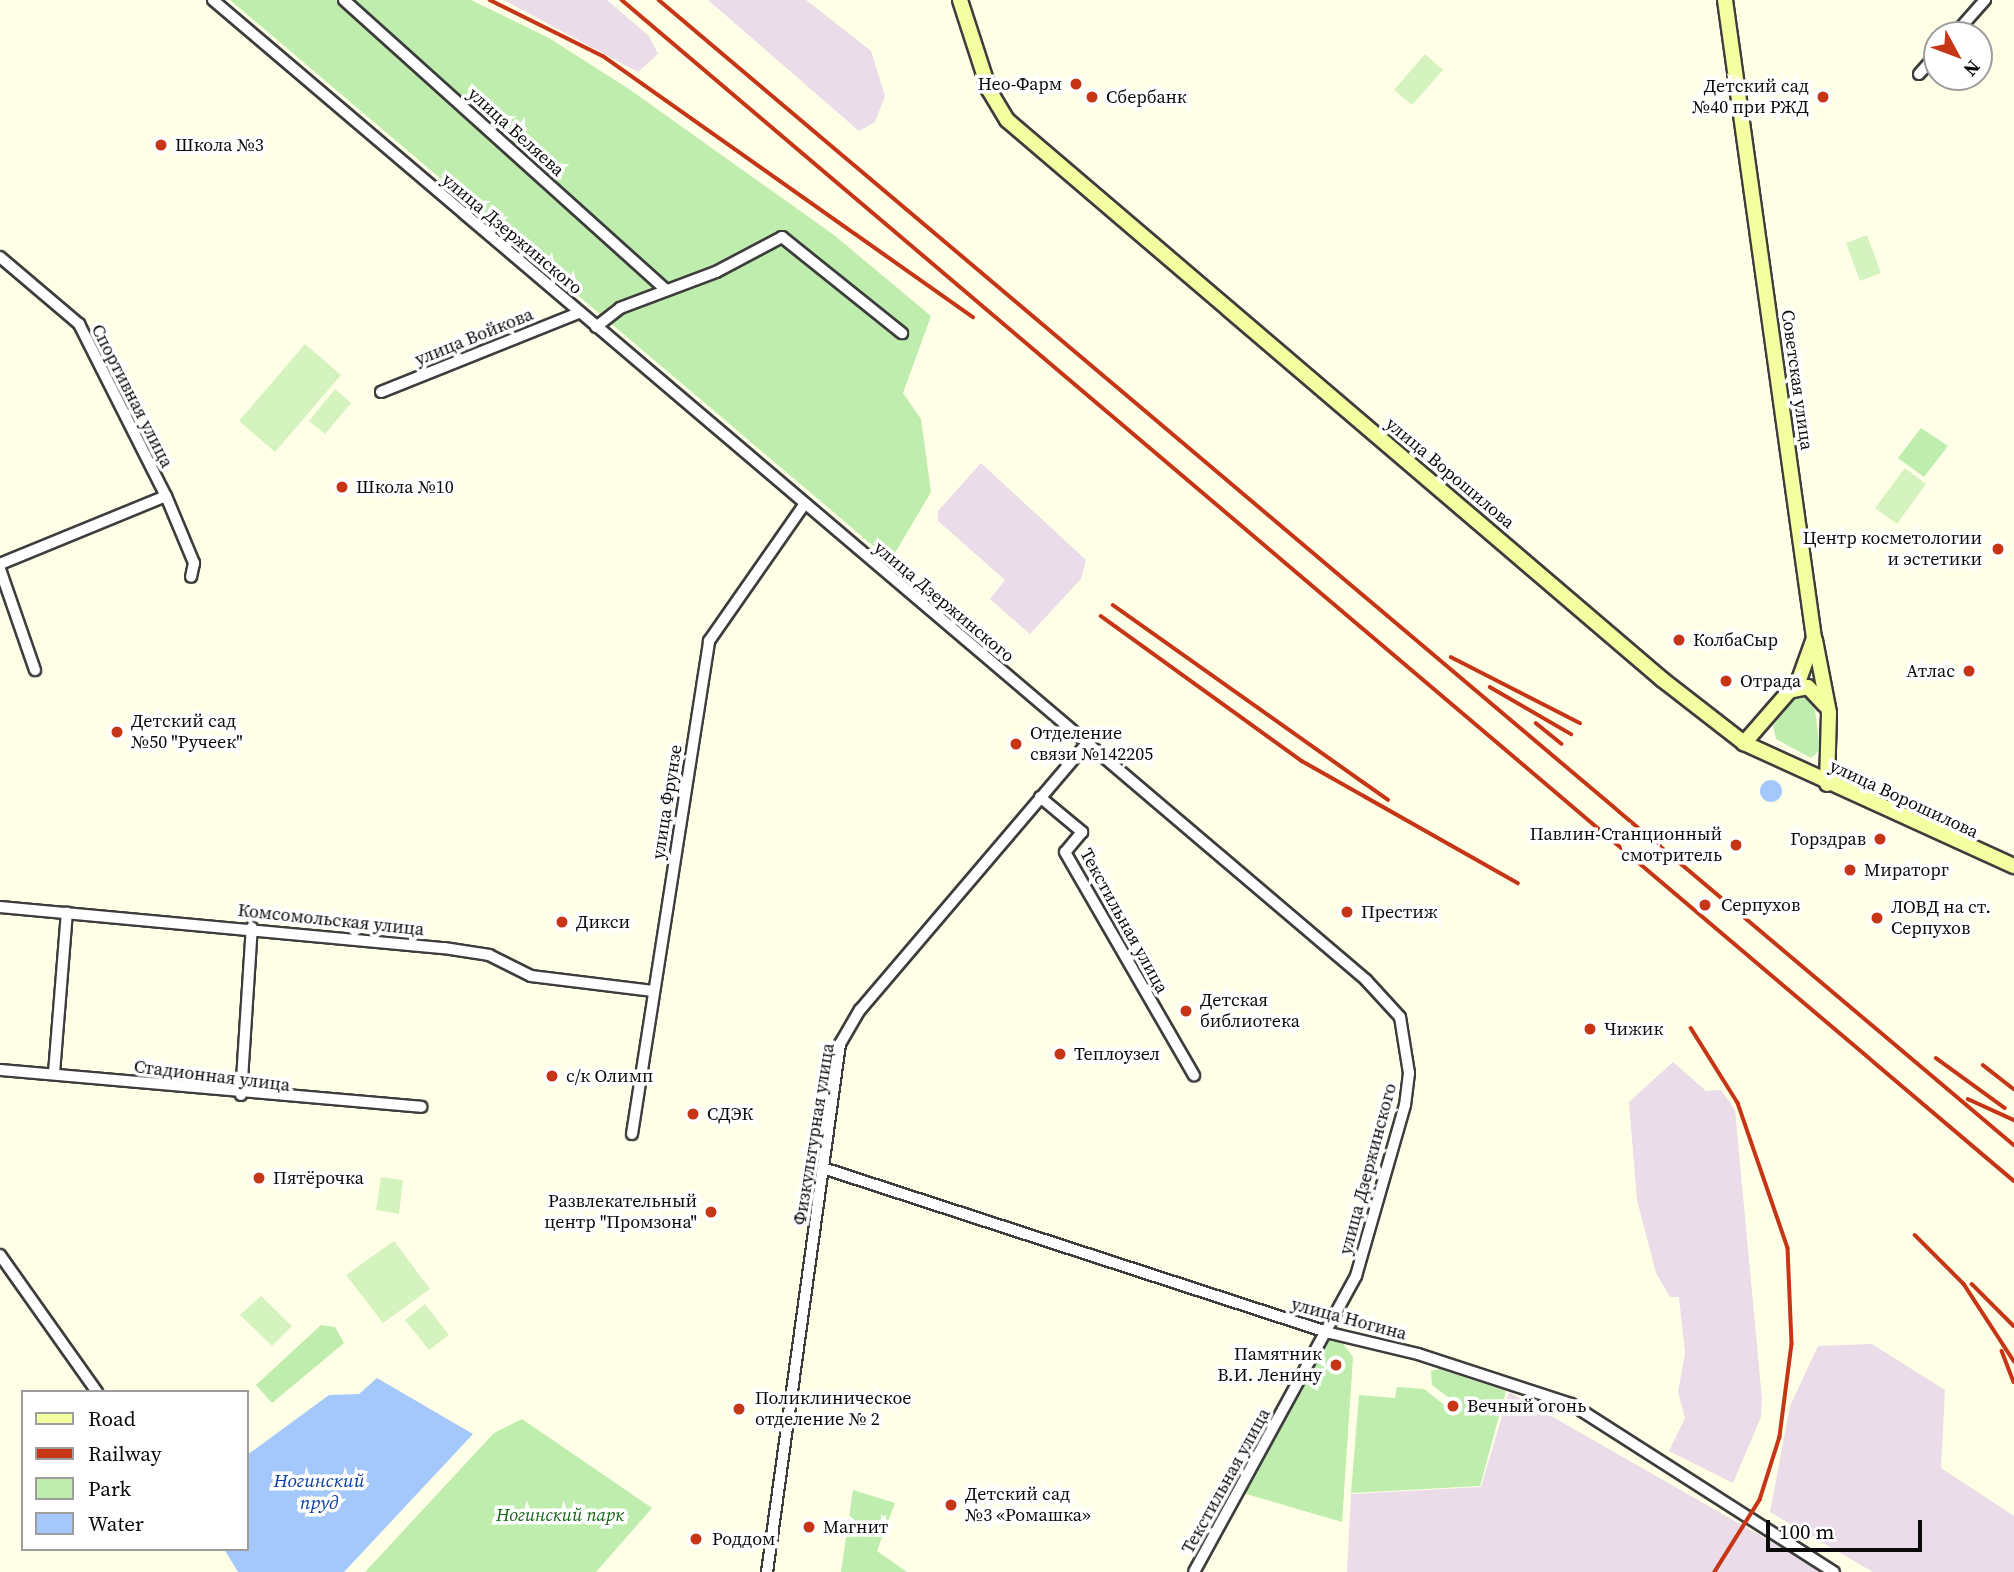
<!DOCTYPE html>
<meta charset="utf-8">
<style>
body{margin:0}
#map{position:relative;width:2014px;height:1572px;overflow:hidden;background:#feffe6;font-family:"Source Serif 4",serif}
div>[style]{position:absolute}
.industrial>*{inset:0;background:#eadce9}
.green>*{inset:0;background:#bfedad}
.pitch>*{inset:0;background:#d5f3bf}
.water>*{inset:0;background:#a5c8fc}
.round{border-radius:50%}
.roads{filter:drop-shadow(2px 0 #3d3d3d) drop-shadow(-2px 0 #3d3d3d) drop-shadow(0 2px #3d3d3d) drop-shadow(0 -2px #3d3d3d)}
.street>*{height:10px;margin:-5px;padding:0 5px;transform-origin:5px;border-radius:5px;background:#fff}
.secondary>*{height:14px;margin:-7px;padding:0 7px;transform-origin:7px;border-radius:7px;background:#f4ffa1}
.rail>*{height:3.5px;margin:-1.75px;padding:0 1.75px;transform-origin:1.75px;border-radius:1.75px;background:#c63516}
.dots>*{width:19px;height:19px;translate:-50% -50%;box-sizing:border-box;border:4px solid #fff;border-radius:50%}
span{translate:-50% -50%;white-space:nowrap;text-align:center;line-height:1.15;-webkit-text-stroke:7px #fff;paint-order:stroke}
.poi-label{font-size:18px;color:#0a0a0a}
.right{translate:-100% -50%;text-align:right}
.left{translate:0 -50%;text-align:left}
.street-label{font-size:18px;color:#0a0a0a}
.park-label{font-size:18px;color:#156617;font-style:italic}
.water-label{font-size:19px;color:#093da6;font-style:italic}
.legend{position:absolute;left:21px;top:1390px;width:228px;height:161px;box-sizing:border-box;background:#fff;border:2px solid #9d9d9d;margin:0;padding:9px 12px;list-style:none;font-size:21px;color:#0a0a0a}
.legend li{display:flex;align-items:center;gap:14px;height:35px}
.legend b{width:35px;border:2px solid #9d9d9d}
.north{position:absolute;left:1923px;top:21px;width:70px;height:70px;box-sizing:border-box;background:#fff;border:2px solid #9d9d9d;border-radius:50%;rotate:131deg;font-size:19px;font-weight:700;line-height:28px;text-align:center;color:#0a0a0a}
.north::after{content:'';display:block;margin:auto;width:24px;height:32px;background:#c63516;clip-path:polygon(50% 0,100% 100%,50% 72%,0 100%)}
.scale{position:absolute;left:1766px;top:1520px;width:156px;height:32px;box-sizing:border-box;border:4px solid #0a0a0a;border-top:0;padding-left:9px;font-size:21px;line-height:24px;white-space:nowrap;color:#0a0a0a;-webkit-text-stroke:5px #fff;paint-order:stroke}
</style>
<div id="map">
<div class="industrial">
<div style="clip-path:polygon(504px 0,607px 0,649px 36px,658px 54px,638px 72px)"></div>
<div style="clip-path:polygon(708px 0,806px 0,871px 51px,885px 96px,875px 122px,859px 131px)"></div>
<div style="clip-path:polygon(981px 463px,1086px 560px,1081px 579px,1030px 634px,990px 599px,1005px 580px,938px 521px,938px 511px)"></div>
<div style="clip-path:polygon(1673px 1062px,1706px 1091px,1721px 1090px,1735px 1110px,1762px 1399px,1761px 1417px,1733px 1483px,1669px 1451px,1685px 1418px,1678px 1392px,1685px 1353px,1679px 1297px,1670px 1297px,1656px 1273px,1637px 1200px,1629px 1102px)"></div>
<div style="clip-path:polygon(1872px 1344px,1945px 1390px,1941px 1468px,2014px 1516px,2014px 1572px,1873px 1572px,1770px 1512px,1790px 1406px,1818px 1346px)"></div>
<div style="clip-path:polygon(1509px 1392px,1824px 1572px,1347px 1572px,1351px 1494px,1481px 1487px)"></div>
</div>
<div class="green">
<div style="clip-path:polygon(230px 0,471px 0,549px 38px,629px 89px,834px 235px,931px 316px,903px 393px,921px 419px,931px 492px,895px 553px,884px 555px)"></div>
<div style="clip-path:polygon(1921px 428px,1948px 446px,1924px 477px,1898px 458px)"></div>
<div style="clip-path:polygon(1805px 696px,1815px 710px,1820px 750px,1811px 758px,1776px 739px,1773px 726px,1794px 699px)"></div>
<div style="clip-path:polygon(321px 1325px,335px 1327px,344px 1343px,272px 1403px,256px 1385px)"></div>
<div style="clip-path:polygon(1333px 1331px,1353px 1357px,1342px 1522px,1236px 1491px)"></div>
<div style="clip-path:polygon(1439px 1369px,1506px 1391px,1480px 1486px,1351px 1493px,1359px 1395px,1395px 1398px,1397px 1387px,1424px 1389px,1447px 1407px,1452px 1400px,1432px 1385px,1431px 1371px)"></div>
<div style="clip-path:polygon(522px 1419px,652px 1508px,596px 1572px,365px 1572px,494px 1433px)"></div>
<div style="clip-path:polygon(853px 1490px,895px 1503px,877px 1551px,907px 1572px,841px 1572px)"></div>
</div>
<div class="pitch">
<div style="clip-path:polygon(1425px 54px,1443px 70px,1412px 105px,1394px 90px)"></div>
<div style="clip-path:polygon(1867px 235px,1881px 273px,1860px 281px,1846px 243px)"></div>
<div style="clip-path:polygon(305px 344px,341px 375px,275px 452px,239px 421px)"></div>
<div style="clip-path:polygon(335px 389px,351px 403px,325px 434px,309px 421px)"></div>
<div style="clip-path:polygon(1905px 468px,1926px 484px,1897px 524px,1875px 508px)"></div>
<div style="clip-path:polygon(381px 1177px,403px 1180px,399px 1214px,376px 1210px)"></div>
<div style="clip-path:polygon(394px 1241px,430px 1289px,383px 1323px,346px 1275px)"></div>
<div style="clip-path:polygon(261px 1296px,292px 1326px,272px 1346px,240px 1315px)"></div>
<div style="clip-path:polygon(425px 1304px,449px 1335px,429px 1350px,405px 1320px)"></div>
</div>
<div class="water">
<div class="round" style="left:1760px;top:780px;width:22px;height:22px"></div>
<div style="clip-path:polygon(377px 1378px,473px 1434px,344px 1572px,238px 1572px,224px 1549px,247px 1549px,247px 1455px,329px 1395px,359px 1394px)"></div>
</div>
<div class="roads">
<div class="street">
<div style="left:213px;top:0;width:1513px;rotate:40.36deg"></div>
<div style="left:1366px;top:980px;width:50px;rotate:47.4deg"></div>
<div style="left:1400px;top:1017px;width:57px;rotate:80.9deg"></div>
<div style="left:1409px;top:1073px;width:32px;rotate:97deg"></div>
<div style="left:1405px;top:1105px;width:178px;rotate:106deg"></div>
<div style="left:1356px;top:1276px;width:337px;rotate:118.7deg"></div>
<div style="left:344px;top:0;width:432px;rotate:42deg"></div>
<div style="left:1954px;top:35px;width:47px;rotate:-48.5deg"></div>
<div style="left:1919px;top:74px;width:27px;rotate:-48deg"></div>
<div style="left:0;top:257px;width:104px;rotate:40.3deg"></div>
<div style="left:79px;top:324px;width:193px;rotate:63.2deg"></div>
<div style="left:166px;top:496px;width:73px;rotate:67.3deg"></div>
<div style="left:194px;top:563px;width:14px;rotate:102deg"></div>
<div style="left:596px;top:327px;width:31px;rotate:-38deg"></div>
<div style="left:620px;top:308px;width:103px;rotate:-20.6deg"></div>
<div style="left:716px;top:272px;width:75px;rotate:-27.9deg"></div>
<div style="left:782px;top:237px;width:154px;rotate:38.7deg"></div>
<div style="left:381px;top:392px;width:213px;rotate:-21.8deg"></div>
<div style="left:0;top:564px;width:179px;rotate:-22.3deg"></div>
<div style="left:0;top:569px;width:107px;rotate:70.9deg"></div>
<div style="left:1040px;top:797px;width:55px;rotate:39.8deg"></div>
<div style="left:1082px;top:832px;width:26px;rotate:130deg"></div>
<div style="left:1065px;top:852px;width:258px;rotate:60deg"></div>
<div style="left:0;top:907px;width:446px;rotate:5.3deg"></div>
<div style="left:444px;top:948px;width:46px;rotate:8.8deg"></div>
<div style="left:489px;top:955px;width:47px;rotate:26.6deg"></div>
<div style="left:531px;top:976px;width:123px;rotate:7deg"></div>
<div style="left:0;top:1070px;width:423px;rotate:5deg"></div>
<div style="left:54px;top:1073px;width:161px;rotate:-85.4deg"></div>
<div style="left:241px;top:1095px;width:168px;rotate:-86.3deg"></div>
<div style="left:632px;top:1134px;width:499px;rotate:-81.1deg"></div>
<div style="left:709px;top:641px;width:166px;rotate:-55.1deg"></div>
<div style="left:823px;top:1168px;width:533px;rotate:18.03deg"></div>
<div style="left:1330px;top:1333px;width:90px;rotate:13.4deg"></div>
<div style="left:1418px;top:1354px;width:161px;rotate:18.1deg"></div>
<div style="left:1571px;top:1404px;width:312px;rotate:32.6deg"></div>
<div style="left:0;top:1255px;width:168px;rotate:54.7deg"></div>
<div style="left:767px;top:1572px;width:533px;rotate:-82.13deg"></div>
<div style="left:840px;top:1044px;width:39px;rotate:-60deg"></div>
<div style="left:860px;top:1010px;width:350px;rotate:-49.6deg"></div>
</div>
<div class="secondary">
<div style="left:960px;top:0;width:95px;rotate:72.1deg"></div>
<div style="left:989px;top:90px;width:35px;rotate:59deg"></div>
<div style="left:1007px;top:120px;width:863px;rotate:40.49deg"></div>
<div style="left:1663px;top:680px;width:103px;rotate:37.9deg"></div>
<div style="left:1744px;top:743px;width:297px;rotate:24.5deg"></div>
<div style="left:1725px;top:0;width:644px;rotate:82.06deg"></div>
<div style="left:1814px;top:638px;width:45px;rotate:109.7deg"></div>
<div style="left:1799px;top:680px;width:84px;rotate:131.1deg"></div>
<div style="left:1815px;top:640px;width:74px;rotate:79.1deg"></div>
<div style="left:1829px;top:713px;width:71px;rotate:91.6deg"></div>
<div style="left:1789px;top:691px;width:19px;rotate:-12deg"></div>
<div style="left:1808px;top:687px;width:25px;rotate:47deg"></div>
</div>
</div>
<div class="rail">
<div style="left:490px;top:0;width:126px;rotate:26.4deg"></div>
<div style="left:603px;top:56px;width:453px;rotate:35.2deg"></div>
<div style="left:622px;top:0;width:1825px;rotate:40.31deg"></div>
<div style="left:659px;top:0;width:1774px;rotate:40.2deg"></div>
<div style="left:1113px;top:605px;width:337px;rotate:35.3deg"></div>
<div style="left:1101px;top:616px;width:248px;rotate:35.8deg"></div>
<div style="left:1302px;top:761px;width:248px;rotate:29.5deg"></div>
<div style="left:1451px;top:657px;width:145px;rotate:27.1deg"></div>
<div style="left:1490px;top:687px;width:94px;rotate:30.1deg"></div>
<div style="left:1536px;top:723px;width:33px;rotate:39deg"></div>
<div style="left:1691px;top:1028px;width:89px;rotate:57.9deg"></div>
<div style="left:1738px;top:1103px;width:153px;rotate:71deg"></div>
<div style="left:1788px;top:1248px;width:96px;rotate:87.6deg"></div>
<div style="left:1792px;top:1344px;width:94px;rotate:97.4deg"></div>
<div style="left:1780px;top:1437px;width:66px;rotate:107.6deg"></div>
<div style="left:1760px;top:1500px;width:85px;rotate:122deg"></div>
<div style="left:1936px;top:1058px;width:85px;rotate:35.9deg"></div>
<div style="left:1983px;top:1065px;width:39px;rotate:38deg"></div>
<div style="left:1968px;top:1099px;width:51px;rotate:24.5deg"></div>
<div style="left:1915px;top:1235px;width:69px;rotate:45deg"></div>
<div style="left:1964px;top:1284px;width:92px;rotate:57deg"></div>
<div style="left:1972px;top:1284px;width:59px;rotate:45deg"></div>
<div style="left:2002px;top:1351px;width:33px;rotate:69deg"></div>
</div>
<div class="dots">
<div style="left:1076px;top:84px;background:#c63516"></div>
<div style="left:1092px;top:97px;background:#c63516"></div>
<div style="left:1823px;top:97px;background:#c63516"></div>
<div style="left:161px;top:145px;background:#c63516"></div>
<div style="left:342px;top:487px;background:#c63516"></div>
<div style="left:1998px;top:549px;background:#c63516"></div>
<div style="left:1679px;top:640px;background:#c63516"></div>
<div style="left:1969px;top:671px;background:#c63516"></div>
<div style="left:1726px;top:681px;background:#c63516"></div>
<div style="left:117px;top:732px;background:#c63516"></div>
<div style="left:1016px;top:744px;background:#c63516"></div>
<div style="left:1880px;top:839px;background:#c63516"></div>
<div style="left:1736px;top:845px;background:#c63516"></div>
<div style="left:1850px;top:870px;background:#c63516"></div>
<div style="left:1705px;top:905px;background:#c63516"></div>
<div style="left:1347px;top:912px;background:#c63516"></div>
<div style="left:1877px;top:918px;background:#c63516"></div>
<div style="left:562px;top:922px;background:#c63516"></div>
<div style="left:1186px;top:1011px;background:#c63516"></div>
<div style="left:1590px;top:1029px;background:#c63516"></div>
<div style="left:1060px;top:1054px;background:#c63516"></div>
<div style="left:552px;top:1076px;background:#c63516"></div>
<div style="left:693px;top:1114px;background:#c63516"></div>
<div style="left:259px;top:1178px;background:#c63516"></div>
<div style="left:711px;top:1212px;background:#c63516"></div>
<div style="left:1336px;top:1365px;background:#c63516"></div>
<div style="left:1453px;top:1406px;background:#c63516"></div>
<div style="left:739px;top:1409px;background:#c63516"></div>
<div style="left:951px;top:1505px;background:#c63516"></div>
<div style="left:809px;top:1527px;background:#c63516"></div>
<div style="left:696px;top:1539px;background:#c63516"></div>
</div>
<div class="poi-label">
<span class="right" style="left:1062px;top:84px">Нео-Фарм</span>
<span class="right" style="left:1809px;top:97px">Детский сад<br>№40 при РЖД</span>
<span class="left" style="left:1106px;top:97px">Сбербанк</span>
<span class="left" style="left:175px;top:145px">Школа №3</span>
<span class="left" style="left:356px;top:487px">Школа №10</span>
<span class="right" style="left:1982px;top:549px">Центр косметологии<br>и эстетики</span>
<span class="left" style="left:1693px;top:640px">КолбаСыр</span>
<span class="right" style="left:1955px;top:671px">Атлас</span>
<span class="left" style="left:1740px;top:681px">Отрада</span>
<span class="left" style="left:131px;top:732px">Детский сад<br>№50 "Ручеек"</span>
<span class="left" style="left:1030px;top:744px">Отделение<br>связи №142205</span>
<span class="right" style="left:1722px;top:845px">Павлин-Станционный<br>смотритель</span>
<span class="right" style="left:1866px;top:839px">Горздрав</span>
<span class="left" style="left:1864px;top:870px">Мираторг</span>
<span class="left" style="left:1721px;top:905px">Серпухов</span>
<span class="left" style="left:1891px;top:918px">ЛОВД на ст.<br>Серпухов</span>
<span class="left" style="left:1361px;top:912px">Престиж</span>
<span class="left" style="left:576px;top:922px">Дикси</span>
<span class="left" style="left:1200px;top:1011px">Детская<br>библиотека</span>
<span class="left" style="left:1604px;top:1029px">Чижик</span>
<span class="left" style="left:1074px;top:1054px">Теплоузел</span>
<span class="left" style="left:566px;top:1076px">с/к Олимп</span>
<span class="left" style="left:707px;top:1114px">СДЭК</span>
<span class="left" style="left:273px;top:1178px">Пятёрочка</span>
<span class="right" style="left:697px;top:1212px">Развлекательный<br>центр "Промзона"</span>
<span class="right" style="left:1322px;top:1365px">Памятник<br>В.И. Ленину</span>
<span class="left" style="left:755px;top:1409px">Поликлиническое<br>отделение № 2</span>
<span class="left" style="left:1467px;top:1406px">Вечный огонь</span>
<span class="left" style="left:965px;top:1505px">Детский сад<br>№3 «Ромашка»</span>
<span class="left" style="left:823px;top:1527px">Магнит</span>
<span class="left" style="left:712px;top:1539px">Роддом</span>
</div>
<div class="street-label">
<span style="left:516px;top:132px;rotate:42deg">улица Беляева</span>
<span style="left:512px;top:234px;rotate:40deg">улица Дзержинского</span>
<span style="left:474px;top:337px;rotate:-22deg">улица Войкова</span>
<span style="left:1797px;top:380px;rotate:82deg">Советская улица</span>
<span style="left:132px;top:396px;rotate:63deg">Спортивная улица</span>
<span style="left:1450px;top:473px;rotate:40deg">улица Ворошилова</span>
<span style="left:944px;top:602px;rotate:40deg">улица Дзержинского</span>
<span style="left:1904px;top:799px;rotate:25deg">улица Ворошилова</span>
<span style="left:667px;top:802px;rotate:-81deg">улица Фрунзе</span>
<span style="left:331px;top:920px;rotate:6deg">Комсомольская улица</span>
<span style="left:1124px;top:921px;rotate:61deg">Текстильная улица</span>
<span style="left:212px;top:1076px;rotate:7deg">Стадионная улица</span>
<span style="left:814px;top:1134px;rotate:-81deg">Физкультурная улица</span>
<span style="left:1368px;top:1169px;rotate:-75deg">улица Дзержинского</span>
<span style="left:1349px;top:1319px;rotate:15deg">улица Ногина</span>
<span style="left:1226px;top:1481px;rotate:-61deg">Текстильная улица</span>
</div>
<div class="park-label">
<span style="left:560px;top:1515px">Ногинский парк</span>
</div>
<div class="water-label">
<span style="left:319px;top:1492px">Ногинский<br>пруд</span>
</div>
<ul class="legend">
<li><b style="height:9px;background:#f4ffa1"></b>Road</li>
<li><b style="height:9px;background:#c63516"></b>Railway</li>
<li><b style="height:19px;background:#bfedad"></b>Park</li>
<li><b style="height:19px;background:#a5c8fc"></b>Water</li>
</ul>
<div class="north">N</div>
<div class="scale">100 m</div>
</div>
